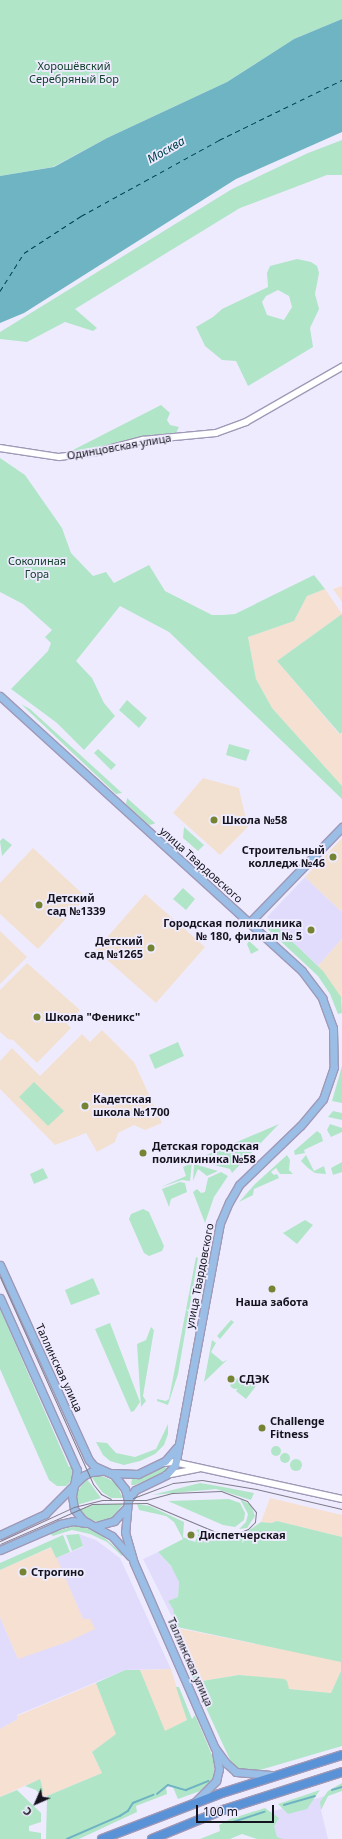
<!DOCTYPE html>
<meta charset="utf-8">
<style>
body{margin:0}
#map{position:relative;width:342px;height:1839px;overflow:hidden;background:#efebff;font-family:"Noto Sans",sans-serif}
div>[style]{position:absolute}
.built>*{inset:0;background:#e2dcfc}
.industrial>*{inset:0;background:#f5e0d2}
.education>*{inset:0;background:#f2e1d0}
.green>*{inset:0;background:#b1e5c8}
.round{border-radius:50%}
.water>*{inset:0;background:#6eb4c2}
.stream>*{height:1.5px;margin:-0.75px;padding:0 0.75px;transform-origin:0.75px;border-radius:0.75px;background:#6eb4c2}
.ferry>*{height:1px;margin-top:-0.5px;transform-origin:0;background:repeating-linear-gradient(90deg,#00434e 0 5px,transparent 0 9px)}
.roads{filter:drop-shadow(1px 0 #9f99b7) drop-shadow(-1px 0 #9f99b7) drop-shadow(0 1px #9f99b7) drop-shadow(0 -1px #9f99b7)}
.minor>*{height:5.5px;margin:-2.75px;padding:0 2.75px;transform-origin:2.75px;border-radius:2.75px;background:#fff}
.major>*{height:7px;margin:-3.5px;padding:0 3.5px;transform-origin:3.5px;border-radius:3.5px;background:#9bbee6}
.highway>*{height:8px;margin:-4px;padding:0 4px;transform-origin:4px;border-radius:4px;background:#5992d6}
.tram>*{height:1px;margin:-0.5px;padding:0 0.5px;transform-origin:0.5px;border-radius:0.5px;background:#7f7c8b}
.dots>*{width:11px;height:11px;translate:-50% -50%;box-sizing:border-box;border:2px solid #efebff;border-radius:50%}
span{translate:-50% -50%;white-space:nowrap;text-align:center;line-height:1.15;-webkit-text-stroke:3.5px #efebff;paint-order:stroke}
.park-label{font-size:11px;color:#14412d}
.street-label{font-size:11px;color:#15131d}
.poi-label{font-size:11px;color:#15131d;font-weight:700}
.left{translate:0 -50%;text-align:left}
.right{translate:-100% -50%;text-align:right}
.water-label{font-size:12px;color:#00434e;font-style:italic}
.north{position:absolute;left:16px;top:1783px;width:40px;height:40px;-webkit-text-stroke:3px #efebff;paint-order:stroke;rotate:225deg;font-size:11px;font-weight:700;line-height:16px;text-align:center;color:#15131d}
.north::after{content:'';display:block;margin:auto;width:14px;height:18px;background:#15131d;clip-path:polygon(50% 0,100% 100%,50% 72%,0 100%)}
.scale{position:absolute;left:196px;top:1805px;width:78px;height:18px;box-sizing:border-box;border:2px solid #15131d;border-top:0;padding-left:5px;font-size:12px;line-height:14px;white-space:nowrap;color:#15131d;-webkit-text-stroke:3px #efebff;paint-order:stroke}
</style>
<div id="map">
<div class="built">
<div style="clip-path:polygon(305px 877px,342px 912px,342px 939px,318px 966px,267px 917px)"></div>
<div style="clip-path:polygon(79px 1534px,96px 1540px,120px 1558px,171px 1669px,125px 1670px,17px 1715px,18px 1719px,0 1729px,0 1617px,18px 1659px,83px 1619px,56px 1558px,83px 1547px)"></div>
<div style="clip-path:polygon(158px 1552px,174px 1570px,179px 1582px,178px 1597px,168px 1601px,173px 1608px,177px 1627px,143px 1559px)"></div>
<div style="clip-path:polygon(328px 1795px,321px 1810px,328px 1839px,267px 1839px,260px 1815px)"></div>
</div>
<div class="industrial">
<div style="clip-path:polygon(342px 586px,342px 602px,333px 589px)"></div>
<div style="clip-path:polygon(325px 589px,342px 614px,277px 661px,339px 734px,342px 732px,342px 786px,272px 708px,256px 679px,248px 637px,294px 621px,307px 596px)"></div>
<div style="clip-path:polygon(270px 1498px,342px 1515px,342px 1537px,277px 1521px,271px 1523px,261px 1522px)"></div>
<div style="clip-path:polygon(52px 1547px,83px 1619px,90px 1619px,95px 1629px,67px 1642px,18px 1659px,0 1617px,0 1570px)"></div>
<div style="clip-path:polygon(177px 1628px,341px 1661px,341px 1671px,331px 1693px,289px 1689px,273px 1679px,239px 1675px,202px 1681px,193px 1663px,189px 1665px,178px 1639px,180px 1637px)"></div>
<div style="clip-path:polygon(171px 1669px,187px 1720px,164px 1732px,140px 1670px)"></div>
<div style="clip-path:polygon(96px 1683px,117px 1734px,92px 1752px,102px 1773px,47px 1796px,41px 1796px,40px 1779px,0 1797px,0 1729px,18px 1719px,17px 1716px)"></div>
</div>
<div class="education">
<div style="clip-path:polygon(203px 778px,239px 788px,241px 798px,248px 827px,220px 855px,173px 813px)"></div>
<div style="clip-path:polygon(342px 838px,342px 912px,305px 877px)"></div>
<div style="clip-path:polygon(33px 848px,86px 897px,38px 949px,0 914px,0 883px)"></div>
<div style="clip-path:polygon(145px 894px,205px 947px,156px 1003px,96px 950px)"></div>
<div style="clip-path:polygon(0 931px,27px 957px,0 984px)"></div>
<div style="clip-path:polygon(342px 939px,342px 1000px,318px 966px)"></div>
<div style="clip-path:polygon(27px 963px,80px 1010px,67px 1024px,71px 1028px,37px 1063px,13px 1040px,8px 1039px,0 1032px,0 990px)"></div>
<div style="clip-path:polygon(102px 1030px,134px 1062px,162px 1123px,145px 1130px,134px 1125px,118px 1133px,115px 1142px,97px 1152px,86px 1133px,55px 1145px,0 1089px,0 1061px,12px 1048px,40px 1076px,82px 1034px,90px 1042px)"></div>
</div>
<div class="green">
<div style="clip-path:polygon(0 0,342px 0,342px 19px,294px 39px,227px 82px,107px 138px,53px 167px,0 176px)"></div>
<div style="clip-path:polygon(342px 140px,342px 175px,327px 175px,240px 208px,75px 309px,97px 328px,93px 331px,65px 322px,27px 342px,0 339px,0 332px,232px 189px,308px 153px)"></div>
<div style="clip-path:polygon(evenodd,297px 259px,311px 262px,317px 266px,319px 273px,315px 294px,319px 309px,310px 328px,313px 347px,248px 386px,236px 361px,222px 360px,205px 346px,196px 327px,213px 317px,222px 309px,268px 287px,267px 273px,270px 266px,297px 259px,278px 290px,289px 296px,292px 307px,284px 320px,267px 315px,262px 302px,266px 296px,278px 290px)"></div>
<div style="clip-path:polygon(161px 405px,170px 413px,167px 420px,170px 425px,179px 427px,176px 433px,124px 441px,96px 450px,73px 453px,73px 450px)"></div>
<div style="clip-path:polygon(0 458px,25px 475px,62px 528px,71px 553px,93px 576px,106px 572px,114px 583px,149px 565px,165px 591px,212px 615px,222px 615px,235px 614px,314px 575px,325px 589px,307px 596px,294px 621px,248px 637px,256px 679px,272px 708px,342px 786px,342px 799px,169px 632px,120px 606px,76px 661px,92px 678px,104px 703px,115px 716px,84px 750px,57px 723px,11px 689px,48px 651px,51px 643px,45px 637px,52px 630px,23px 604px,0 592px)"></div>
<div style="clip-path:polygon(342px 614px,342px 732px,340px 734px,277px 661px)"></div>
<div style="clip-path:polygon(127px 700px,147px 718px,139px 728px,119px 710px)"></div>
<div style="clip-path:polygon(21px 704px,30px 709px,122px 793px,116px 794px)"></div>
<div style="clip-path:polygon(229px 744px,250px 750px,246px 761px,226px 755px)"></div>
<div style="clip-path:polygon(98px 749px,116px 765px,111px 770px,94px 753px)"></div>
<div style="clip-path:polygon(127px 798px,155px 823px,154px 824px,149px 825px,126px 804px)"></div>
<div style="clip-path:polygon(184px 827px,204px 845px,198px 851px,183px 838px)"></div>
<div style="clip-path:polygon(168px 836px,185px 851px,183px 852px,174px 848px,165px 839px)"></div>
<div style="clip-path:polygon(3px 838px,12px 845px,2px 856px,0 841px)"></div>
<div style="clip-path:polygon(183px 888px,195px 899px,186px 910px,173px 899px)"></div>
<div style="clip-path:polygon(263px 919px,269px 924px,271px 921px,323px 971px,341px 997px,342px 1013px,338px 1014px,330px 994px,318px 976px,260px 922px)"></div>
<div style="clip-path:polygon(249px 941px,259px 950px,251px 954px,247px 944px)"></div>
<div style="clip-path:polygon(178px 1042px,184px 1056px,155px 1069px,149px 1055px)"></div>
<div style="clip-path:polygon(342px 1066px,342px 1103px,332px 1101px)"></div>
<div style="clip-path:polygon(34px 1082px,64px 1111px,48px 1126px,19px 1097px)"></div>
<div style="clip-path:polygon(333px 1111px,342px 1113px,342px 1120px,328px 1117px)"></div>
<div style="clip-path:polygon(279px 1124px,232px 1173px,230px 1169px,195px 1160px)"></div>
<div style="clip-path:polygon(330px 1124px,342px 1128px,342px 1132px,331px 1137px,327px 1130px)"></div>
<div style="clip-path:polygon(317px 1131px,321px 1134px,323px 1141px,304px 1150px,305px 1153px,295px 1155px,294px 1151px)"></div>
<div style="clip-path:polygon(287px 1155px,290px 1160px,289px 1170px,293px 1174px,280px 1174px,276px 1168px,271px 1172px,274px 1175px,277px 1174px,279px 1178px,254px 1189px,253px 1195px,239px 1202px,255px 1184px)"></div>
<div style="clip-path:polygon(306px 1155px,314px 1171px,324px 1166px,326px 1174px,315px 1173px,308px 1168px,301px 1161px)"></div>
<div style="clip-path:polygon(342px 1162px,342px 1172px,333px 1175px,331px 1168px)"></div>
<div style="clip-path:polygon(192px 1163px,190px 1181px,182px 1180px,161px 1187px,186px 1176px,183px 1167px)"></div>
<div style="clip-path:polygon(194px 1164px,218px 1171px,207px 1176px,198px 1169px,193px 1181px)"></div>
<div style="clip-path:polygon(43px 1168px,48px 1178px,34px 1184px,30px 1174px)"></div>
<div style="clip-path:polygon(221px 1172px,228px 1176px,214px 1197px,205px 1223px,193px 1192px,197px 1189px,201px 1193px,205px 1192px,208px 1178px)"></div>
<div style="clip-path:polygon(180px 1182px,185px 1183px,187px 1192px,171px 1199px,169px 1207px,162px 1189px)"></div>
<div style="clip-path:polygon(143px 1209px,149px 1212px,164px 1246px,162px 1251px,149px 1256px,144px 1253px,129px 1219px,131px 1214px)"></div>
<div style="clip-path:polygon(305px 1220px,313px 1225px,297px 1244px,283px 1233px)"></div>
<div style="clip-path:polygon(196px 1257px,198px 1258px,178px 1374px,168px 1405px,157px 1401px,157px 1399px,166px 1401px,169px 1399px)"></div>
<div style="clip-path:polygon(93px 1278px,100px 1294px,71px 1305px,65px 1290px)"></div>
<div style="clip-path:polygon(0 1309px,69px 1467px,72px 1466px,73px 1479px,66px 1486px,57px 1486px,49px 1480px,0 1369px)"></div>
<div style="clip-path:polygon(231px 1320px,234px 1322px,220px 1339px,217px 1336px)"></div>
<div style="clip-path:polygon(110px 1323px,140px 1402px,134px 1411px,131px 1412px,95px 1329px)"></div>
<div style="clip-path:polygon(151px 1327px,154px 1330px,143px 1396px,146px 1401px,141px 1407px,137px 1344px,146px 1340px)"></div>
<div style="clip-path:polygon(212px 1340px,216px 1343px,211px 1352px,223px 1362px,228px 1359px,204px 1382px)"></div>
<div style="clip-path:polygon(249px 1375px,259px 1382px,246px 1399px,236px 1391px)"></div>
<div class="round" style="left:229.5px;top:1377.5px;width:11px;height:11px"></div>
<div style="clip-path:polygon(168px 1424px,168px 1434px,164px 1445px,155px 1454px,140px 1461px,124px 1465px,110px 1461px,103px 1455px,96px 1442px,107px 1443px,116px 1453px,135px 1457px,156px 1449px)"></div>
<div class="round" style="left:271px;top:1446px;width:10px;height:10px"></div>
<div class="round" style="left:280px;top:1453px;width:10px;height:10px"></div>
<div class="round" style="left:290px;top:1459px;width:12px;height:12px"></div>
<div style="clip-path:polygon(162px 1466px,167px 1468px,165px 1472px,135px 1485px,131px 1485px,132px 1479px)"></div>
<div style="clip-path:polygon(100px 1475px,115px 1482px,123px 1498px,111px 1498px,102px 1492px,91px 1476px)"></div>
<div style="clip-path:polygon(87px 1479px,101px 1498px,77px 1505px,76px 1493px)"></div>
<div style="clip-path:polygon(200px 1483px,218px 1486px,254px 1493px,251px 1500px,216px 1489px,152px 1495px)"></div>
<div style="clip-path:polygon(229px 1499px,240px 1503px,245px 1513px,244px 1520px,235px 1527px,223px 1525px,168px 1501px)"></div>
<div style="clip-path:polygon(240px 1499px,251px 1505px,255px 1516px,247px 1528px,239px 1529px,246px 1522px,248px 1514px)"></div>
<div style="clip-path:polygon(97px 1504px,123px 1504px,112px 1518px,99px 1522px,88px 1519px,79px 1510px)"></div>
<div style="clip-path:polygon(137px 1504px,150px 1506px,184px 1522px,183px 1537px,195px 1542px,199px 1533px,196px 1530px,201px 1529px,218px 1537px,229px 1539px,245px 1533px,261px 1522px,271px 1523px,277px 1521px,342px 1537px,342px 1746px,253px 1772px,244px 1772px,232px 1764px,188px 1669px,189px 1665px,193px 1662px,202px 1681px,239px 1675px,284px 1679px,287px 1681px,289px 1689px,331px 1693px,341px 1671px,341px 1662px,177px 1627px,173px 1609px,168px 1601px,178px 1597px,179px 1582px,171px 1566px,158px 1552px,183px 1539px,174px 1522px,166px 1516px,139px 1510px)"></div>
<div style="clip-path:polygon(79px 1525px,99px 1533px,123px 1554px,122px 1556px,107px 1542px,90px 1534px,72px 1530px,53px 1536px,49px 1533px)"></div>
<div style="clip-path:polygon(79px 1534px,83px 1546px,72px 1551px,66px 1535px)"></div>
<div style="clip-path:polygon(63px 1535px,70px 1552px,56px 1558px,51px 1547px,0 1570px,0 1563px)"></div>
<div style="clip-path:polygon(125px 1670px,140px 1670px,165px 1731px,187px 1720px,176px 1687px,179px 1687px,192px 1719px,195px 1715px,215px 1762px,213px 1781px,203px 1790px,178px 1799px,172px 1785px,166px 1787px,167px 1794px,136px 1806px,137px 1812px,79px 1839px,46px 1839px,47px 1796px,102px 1773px,92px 1752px,116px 1734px,96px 1683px)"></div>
<div style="clip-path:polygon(40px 1779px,43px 1790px,41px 1796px,36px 1790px,25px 1786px)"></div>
<div style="clip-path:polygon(342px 1783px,342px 1791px,328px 1796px,321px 1810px,320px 1802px,328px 1791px)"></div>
<div style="clip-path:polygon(17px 1790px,41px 1813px,41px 1822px,29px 1826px,29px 1831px,41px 1833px,41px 1839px,0 1839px,0 1797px)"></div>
<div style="clip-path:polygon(320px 1790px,307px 1809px,288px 1814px,278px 1804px)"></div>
<div style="clip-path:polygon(265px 1808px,279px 1818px,274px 1826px,277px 1837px,283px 1839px,257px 1839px,242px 1834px,230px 1839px,200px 1839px,220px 1831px,219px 1825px,230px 1819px)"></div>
</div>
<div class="water">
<div style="clip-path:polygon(342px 19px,342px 132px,236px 179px,24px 313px,0 323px,0 176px,54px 167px,107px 138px,227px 82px,294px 39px)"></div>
</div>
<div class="stream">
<div style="left:332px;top:1790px;width:10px;rotate:-17deg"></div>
<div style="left:157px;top:1794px;width:14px;rotate:-39deg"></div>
<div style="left:168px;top:1785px;width:19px;rotate:16deg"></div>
<div style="left:186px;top:1790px;width:24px;rotate:-22deg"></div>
<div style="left:284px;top:1805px;width:32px;rotate:-16deg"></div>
<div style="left:233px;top:1822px;width:33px;rotate:-18deg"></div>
<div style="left:67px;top:1839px;width:58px;rotate:-23.5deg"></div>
<div style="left:120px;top:1816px;width:9px;rotate:-32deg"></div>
<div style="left:128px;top:1811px;width:9px;rotate:-58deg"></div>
<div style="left:133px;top:1803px;width:22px;rotate:-22deg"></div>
</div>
<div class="ferry">
<div style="left:0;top:291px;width:45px;rotate:-57.7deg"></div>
<div style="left:24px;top:253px;width:68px;rotate:-33deg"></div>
<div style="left:81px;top:216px;width:158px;rotate:-28.8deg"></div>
<div style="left:219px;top:140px;width:137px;rotate:-26deg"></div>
</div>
<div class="roads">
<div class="minor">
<div style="left:0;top:448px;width:60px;rotate:8.7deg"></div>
<div style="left:59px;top:457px;width:34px;rotate:-7deg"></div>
<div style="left:93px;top:453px;width:52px;rotate:-14.6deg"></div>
<div style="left:143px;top:440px;width:73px;rotate:-5.5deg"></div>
<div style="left:216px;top:433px;width:32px;rotate:-20deg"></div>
<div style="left:246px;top:422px;width:111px;rotate:-29.8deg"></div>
<div style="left:163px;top:1463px;width:11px;rotate:-5deg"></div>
<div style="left:174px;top:1462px;width:172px;rotate:12.4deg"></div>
<div style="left:166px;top:1475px;width:33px;rotate:-11deg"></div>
</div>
<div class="major">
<div style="left:0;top:696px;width:408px;rotate:42.3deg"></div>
<div style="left:302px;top:971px;width:34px;rotate:53deg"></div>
<div style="left:322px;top:998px;width:32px;rotate:70deg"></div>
<div style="left:333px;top:1028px;width:39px;rotate:89deg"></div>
<div style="left:334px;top:1067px;width:34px;rotate:109deg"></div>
<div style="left:323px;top:1099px;width:35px;rotate:130deg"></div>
<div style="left:300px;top:1126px;width:85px;rotate:136deg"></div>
<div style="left:239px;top:1185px;width:20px;rotate:120deg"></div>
<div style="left:229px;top:1202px;width:23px;rotate:113deg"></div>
<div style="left:220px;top:1223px;width:246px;rotate:100.5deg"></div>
<div style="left:175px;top:1465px;width:13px;rotate:132deg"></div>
<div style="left:166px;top:1475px;width:34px;rotate:154deg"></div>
<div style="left:135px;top:1490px;width:12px;rotate:125deg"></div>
<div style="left:249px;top:923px;width:134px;rotate:-45.9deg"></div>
<div style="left:0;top:1265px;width:214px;rotate:65.5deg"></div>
<div style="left:89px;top:1460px;width:8px;rotate:50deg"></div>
<div style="left:94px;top:1466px;width:22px;rotate:24deg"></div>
<div style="left:114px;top:1475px;width:18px;rotate:52deg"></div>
<div style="left:125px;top:1489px;width:11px;rotate:75deg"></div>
<div style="left:128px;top:1500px;width:32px;rotate:95deg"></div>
<div style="left:125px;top:1532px;width:32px;rotate:74deg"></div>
<div style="left:134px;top:1563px;width:202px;rotate:66.4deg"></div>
<div style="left:215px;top:1748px;width:19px;rotate:54deg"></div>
<div style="left:226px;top:1763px;width:13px;rotate:42deg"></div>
<div style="left:236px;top:1772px;width:38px;rotate:5deg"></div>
<div style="left:0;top:1298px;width:188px;rotate:65.9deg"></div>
<div style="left:77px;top:1470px;width:26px;rotate:101deg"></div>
<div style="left:72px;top:1496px;width:13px;rotate:81deg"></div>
<div style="left:74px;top:1509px;width:14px;rotate:51deg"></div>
<div style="left:83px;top:1520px;width:33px;rotate:29deg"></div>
<div style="left:112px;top:1536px;width:27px;rotate:48deg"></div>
<div style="left:112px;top:1473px;width:26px;rotate:2deg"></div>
<div style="left:138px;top:1474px;width:30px;rotate:-26deg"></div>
<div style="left:165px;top:1461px;width:18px;rotate:-49deg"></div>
<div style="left:96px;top:1526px;width:19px;rotate:-16deg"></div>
<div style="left:114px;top:1521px;width:16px;rotate:-47deg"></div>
<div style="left:0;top:1535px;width:50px;rotate:-25deg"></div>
<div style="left:45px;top:1514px;width:54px;rotate:-45deg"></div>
<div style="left:83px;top:1476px;width:9px;rotate:-27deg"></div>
<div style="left:91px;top:1472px;width:10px;rotate:-6deg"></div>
<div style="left:0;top:1550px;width:65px;rotate:-23.4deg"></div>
<div style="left:60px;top:1524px;width:13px;rotate:-13deg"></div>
<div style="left:73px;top:1521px;width:13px;rotate:9deg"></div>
<div style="left:195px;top:1802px;width:30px;rotate:-45deg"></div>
<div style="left:216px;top:1781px;width:12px;rotate:-76deg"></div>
<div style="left:219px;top:1769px;width:17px;rotate:-100deg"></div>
</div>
<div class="highway">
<div style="left:102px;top:1839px;width:125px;rotate:-21deg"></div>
<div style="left:219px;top:1794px;width:129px;rotate:-17.6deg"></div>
<div style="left:152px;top:1839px;width:77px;rotate:-22.2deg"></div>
<div style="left:223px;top:1810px;width:125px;rotate:-17.7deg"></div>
</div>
</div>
<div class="tram">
<div style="left:0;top:1277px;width:227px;rotate:65.8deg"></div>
<div style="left:93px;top:1484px;width:13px;rotate:51deg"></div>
<div style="left:101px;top:1494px;width:11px;rotate:27deg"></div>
<div style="left:133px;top:1498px;width:43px;rotate:-20.6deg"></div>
<div style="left:173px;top:1483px;width:29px;rotate:-6deg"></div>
<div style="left:202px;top:1480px;width:55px;rotate:9.5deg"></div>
<div style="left:256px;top:1489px;width:88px;rotate:13.1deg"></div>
<div style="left:0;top:1541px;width:81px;rotate:-24.7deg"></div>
<div style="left:74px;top:1507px;width:29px;rotate:-14deg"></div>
<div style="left:102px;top:1500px;width:44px"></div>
<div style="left:146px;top:1500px;width:27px;rotate:-15deg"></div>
<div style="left:172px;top:1493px;width:49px;rotate:-2.3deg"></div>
<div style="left:221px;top:1491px;width:28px;rotate:21deg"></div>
<div style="left:247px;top:1501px;width:14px;rotate:51deg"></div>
<div style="left:256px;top:1512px;width:10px;rotate:96deg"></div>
<div style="left:255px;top:1522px;width:10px;rotate:135deg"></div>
<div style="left:248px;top:1529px;width:13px;rotate:157deg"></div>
<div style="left:236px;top:1534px;width:13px;rotate:176deg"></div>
<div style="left:223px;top:1535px;width:82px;rotate:-157.2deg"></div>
<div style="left:147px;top:1503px;width:55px;rotate:179deg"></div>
<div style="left:92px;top:1504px;width:100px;rotate:156.5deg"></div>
</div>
<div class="dots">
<div style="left:214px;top:820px;background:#758433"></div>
<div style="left:333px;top:857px;background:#758433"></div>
<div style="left:39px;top:905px;background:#758433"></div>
<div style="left:311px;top:930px;background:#758433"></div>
<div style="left:151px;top:948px;background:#758433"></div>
<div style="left:37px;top:1017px;background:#758433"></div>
<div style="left:85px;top:1106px;background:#758433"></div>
<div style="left:143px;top:1153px;background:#758433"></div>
<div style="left:272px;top:1289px;background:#758433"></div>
<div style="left:231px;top:1379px;background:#758433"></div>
<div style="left:262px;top:1428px;background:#758433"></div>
<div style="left:191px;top:1535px;background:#758433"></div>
<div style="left:23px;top:1572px;background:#758433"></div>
</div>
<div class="park-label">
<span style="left:74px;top:73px">Хорошёвский<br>Серебряный Бор</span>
<span style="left:37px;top:568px">Соколиная<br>Гора</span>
</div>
<div class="street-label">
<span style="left:119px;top:447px;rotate:-10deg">Одинцовская улица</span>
<span style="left:201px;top:865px;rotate:42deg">улица Твардовского</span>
<span style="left:200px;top:1276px;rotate:-79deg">улица Твардовского</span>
<span style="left:59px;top:1368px;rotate:65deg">Таллинская улица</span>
<span style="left:190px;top:1662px;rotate:66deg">Таллинская улица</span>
</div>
<div class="poi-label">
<span class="left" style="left:222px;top:820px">Школа №58</span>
<span class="right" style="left:325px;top:857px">Строительный<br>колледж №46</span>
<span class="left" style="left:47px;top:905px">Детский<br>сад №1339</span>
<span class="right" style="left:302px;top:930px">Городская поликлиника<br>№ 180, филиал № 5</span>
<span class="right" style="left:143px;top:948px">Детский<br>сад №1265</span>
<span class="left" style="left:45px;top:1017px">Школа "Феникс"</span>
<span class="left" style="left:93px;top:1106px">Кадетская<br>школа №1700</span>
<span class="left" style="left:152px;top:1153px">Детская городская<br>поликлиника №58</span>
<span style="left:272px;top:1302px">Наша забота</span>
<span class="left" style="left:239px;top:1379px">СДЭК</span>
<span class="left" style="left:270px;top:1428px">Challenge<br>Fitness</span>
<span class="left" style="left:199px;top:1535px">Диспетчерская</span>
<span class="left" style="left:31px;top:1572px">Строгино</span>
</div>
<div class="water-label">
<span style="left:166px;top:150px;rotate:-30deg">Москва</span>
</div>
<div class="north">С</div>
<div class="scale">100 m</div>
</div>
